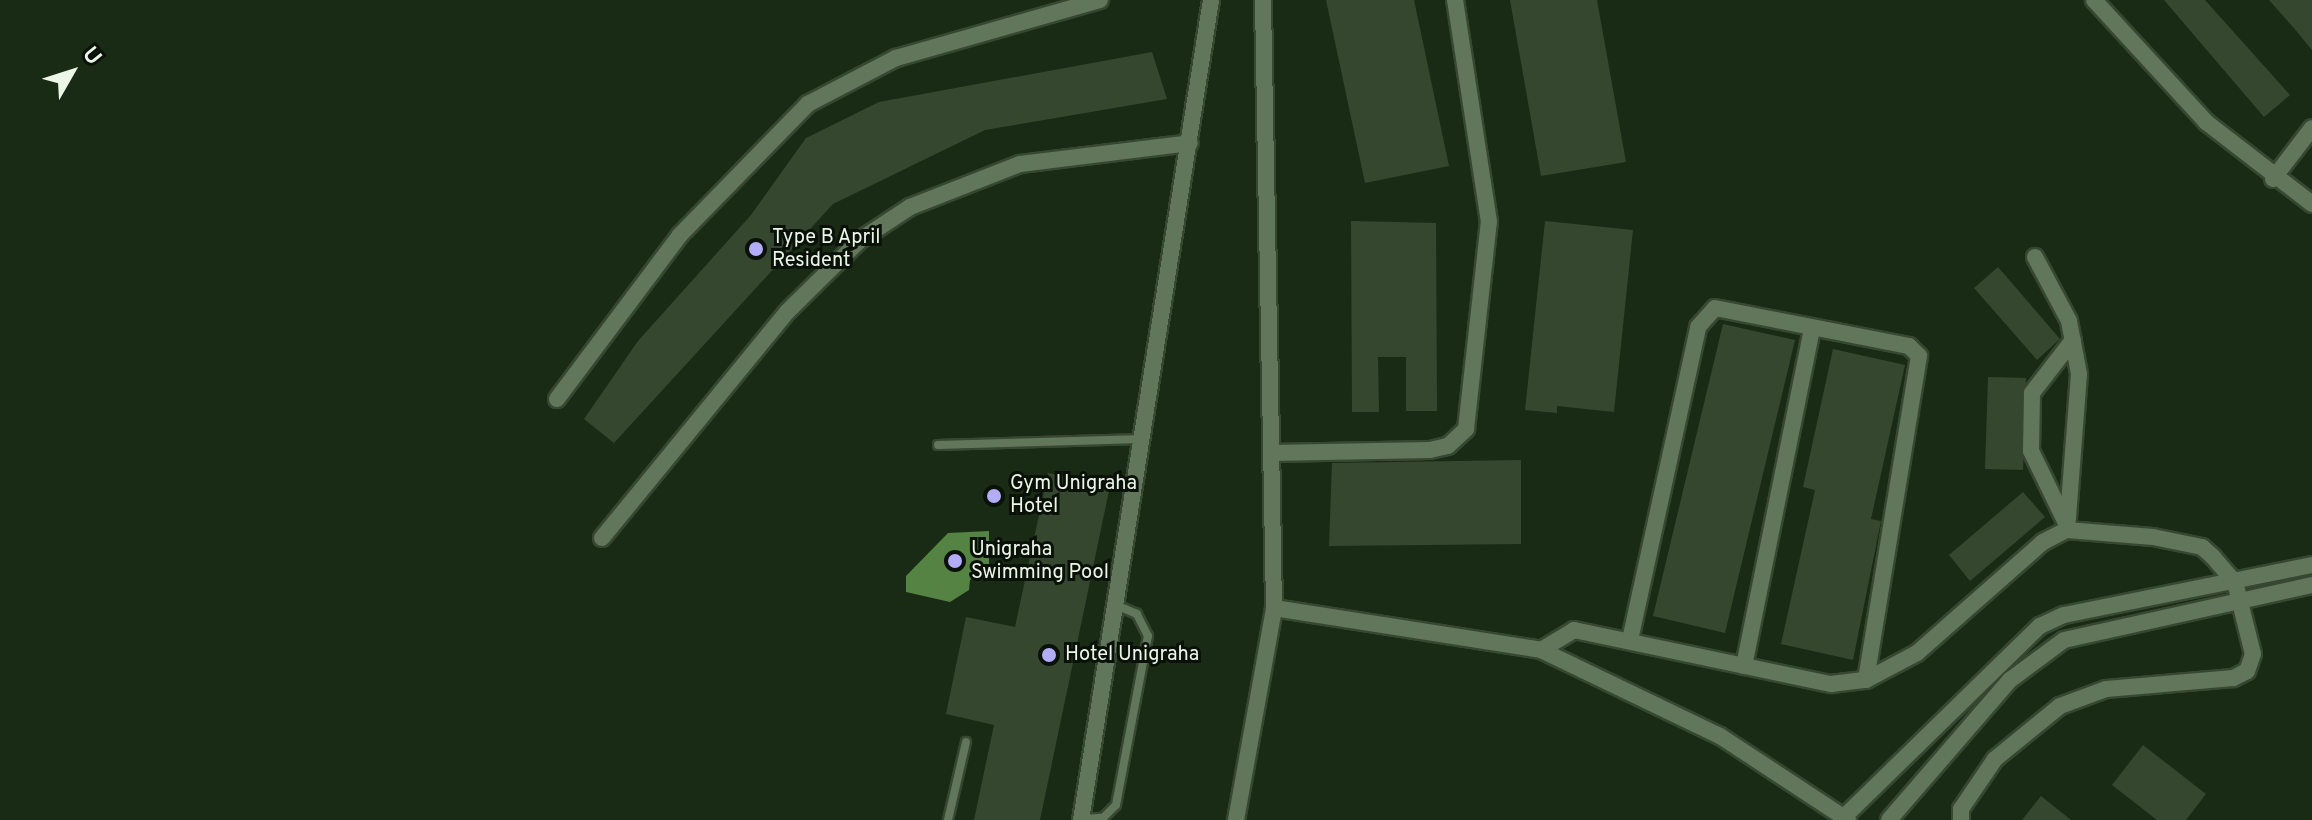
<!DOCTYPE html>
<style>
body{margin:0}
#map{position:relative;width:2312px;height:820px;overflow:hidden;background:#1a2b15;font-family:Overpass,sans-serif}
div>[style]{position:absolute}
.water>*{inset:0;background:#548343}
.building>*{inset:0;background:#364730}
.roads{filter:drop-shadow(2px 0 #374732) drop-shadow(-2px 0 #374732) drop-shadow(0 2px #374732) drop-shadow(0 -2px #374732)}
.service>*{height:8px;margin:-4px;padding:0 4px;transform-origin:4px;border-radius:4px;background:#61765b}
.minor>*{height:16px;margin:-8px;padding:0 8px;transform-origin:8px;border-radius:8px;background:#61765b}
.dots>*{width:22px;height:22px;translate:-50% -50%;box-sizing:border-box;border:4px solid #0a1108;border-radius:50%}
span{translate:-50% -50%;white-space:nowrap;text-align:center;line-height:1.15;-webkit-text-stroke:6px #0a1108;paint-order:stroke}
.poi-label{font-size:20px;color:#ebf6e7}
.left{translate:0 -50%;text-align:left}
.north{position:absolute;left:32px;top:32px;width:80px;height:80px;-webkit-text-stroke:6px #0a1108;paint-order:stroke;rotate:51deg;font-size:22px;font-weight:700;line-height:32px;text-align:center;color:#ebf6e7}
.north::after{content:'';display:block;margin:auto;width:28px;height:36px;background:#ebf6e7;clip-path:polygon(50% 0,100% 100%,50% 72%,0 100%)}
</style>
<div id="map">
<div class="water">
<div style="clip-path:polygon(989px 531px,989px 570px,970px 580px,969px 590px,950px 602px,906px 592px,906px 576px,948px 533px)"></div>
</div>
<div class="building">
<div style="clip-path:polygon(1326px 0,1414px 0,1449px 166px,1365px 183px)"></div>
<div style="clip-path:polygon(1510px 0,1597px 0,1626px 162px,1541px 176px)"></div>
<div style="clip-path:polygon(2164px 0,2205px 0,2290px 95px,2264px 117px)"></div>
<div style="clip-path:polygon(2269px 0,2312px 0,2312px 50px,2293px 27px)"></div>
<div style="clip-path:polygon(1152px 52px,1167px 99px,985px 130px,833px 204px,614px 443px,584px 419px,638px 341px,751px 215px,806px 138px,879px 102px)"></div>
<div style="clip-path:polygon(1351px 221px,1436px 223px,1437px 411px,1406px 411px,1406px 357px,1378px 357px,1379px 412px,1352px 412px)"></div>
<div style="clip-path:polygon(1545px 221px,1633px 230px,1614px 412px,1557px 406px,1557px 413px,1525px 410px)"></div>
<div style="clip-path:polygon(1998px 267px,2060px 339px,2037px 360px,1974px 288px)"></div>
<div style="clip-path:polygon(1723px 324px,1795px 340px,1725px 633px,1653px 616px)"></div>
<div style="clip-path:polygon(1833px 349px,1905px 365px,1871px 519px,1881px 521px,1853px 660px,1781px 644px,1815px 490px,1803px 487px)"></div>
<div style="clip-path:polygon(1988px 377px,2026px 378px,2023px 470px,1985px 469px)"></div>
<div style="clip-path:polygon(1521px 460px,1521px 544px,1329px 546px,1332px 463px)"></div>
<div style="clip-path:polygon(1048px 473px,1110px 486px,1040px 820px,974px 820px,994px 725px,946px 714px,966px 617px,1015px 627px)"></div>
<div style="clip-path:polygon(2023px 492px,2045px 517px,1970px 581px,1949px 555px)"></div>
<div style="clip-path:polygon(2143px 745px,2206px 794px,2186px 820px,2157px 820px,2112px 785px)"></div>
<div style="clip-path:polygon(2041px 796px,2071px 820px,2022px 820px)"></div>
</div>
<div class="roads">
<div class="service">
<div style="left:938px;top:445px;width:203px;rotate:-1.7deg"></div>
<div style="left:1081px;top:819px;width:22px;rotate:-3deg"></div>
<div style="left:1103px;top:818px;width:18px;rotate:-45deg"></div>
<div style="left:1116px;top:805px;width:172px;rotate:-79.3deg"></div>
<div style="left:1148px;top:636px;width:25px;rotate:-117deg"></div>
<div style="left:1137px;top:614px;width:23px;rotate:-157deg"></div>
<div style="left:948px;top:820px;width:80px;rotate:-77deg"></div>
</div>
<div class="minor">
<div style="left:2094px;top:0;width:166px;rotate:47.4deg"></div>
<div style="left:2206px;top:122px;width:134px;rotate:37.7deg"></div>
<div style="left:2273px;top:179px;width:64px;rotate:-52.6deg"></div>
<div style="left:2035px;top:257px;width:72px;rotate:62deg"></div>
<div style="left:2069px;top:321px;width:54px;rotate:79.3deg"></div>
<div style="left:2079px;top:374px;width:156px;rotate:94.4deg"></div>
<div style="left:557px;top:399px;width:205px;rotate:-53.1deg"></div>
<div style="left:680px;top:235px;width:183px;rotate:-45.7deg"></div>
<div style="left:808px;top:104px;width:99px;rotate:-27.6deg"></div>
<div style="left:896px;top:58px;width:212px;rotate:-15.9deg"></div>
<div style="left:1271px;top:453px;width:159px;rotate:-1.1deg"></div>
<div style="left:1430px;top:450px;width:18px;rotate:-13deg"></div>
<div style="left:1448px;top:446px;width:25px;rotate:-43deg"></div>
<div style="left:1466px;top:429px;width:208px;rotate:-83.7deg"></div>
<div style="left:1489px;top:222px;width:225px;rotate:-98.7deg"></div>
<div style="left:2066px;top:523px;width:80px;rotate:-115.9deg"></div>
<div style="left:2031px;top:451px;width:58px;rotate:-89deg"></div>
<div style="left:2032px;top:393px;width:67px;rotate:-52.3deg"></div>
<div style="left:602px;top:538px;width:293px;rotate:-50.7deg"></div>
<div style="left:788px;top:311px;width:101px;rotate:-44.6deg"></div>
<div style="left:860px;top:240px;width:60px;rotate:-33.4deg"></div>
<div style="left:910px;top:207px;width:118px;rotate:-21.4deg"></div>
<div style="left:1020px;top:164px;width:171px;rotate:-7deg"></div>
<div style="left:1274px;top:608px;width:270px;rotate:8.9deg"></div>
<div style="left:1541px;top:650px;width:199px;rotate:25.7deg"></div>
<div style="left:1720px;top:736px;width:153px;rotate:33.3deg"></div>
<div style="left:1630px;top:640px;width:320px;rotate:-77.7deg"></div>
<div style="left:1698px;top:327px;width:25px;rotate:-48deg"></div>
<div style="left:1715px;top:308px;width:198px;rotate:11.1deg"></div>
<div style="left:1909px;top:346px;width:14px;rotate:45deg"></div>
<div style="left:1919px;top:356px;width:328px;rotate:99.3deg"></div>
<div style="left:1541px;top:650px;width:39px;rotate:-31deg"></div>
<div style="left:1574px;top:630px;width:263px;rotate:11.9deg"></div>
<div style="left:1831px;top:684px;width:35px;rotate:-7deg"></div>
<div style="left:1866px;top:680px;width:58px;rotate:-27.9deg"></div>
<div style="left:1917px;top:653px;width:168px;rotate:-41.4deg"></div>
<div style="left:2043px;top:542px;width:27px;rotate:-27deg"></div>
<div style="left:2067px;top:530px;width:86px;rotate:4.7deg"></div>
<div style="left:2153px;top:537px;width:50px;rotate:11.5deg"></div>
<div style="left:2202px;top:547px;width:15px;rotate:42deg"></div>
<div style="left:2213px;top:557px;width:33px;rotate:49deg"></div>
<div style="left:2235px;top:582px;width:74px;rotate:76deg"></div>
<div style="left:2253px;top:654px;width:18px;rotate:109deg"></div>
<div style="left:2247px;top:671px;width:16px;rotate:153deg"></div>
<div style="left:2233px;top:678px;width:127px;rotate:175deg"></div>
<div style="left:2106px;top:689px;width:49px;rotate:159.7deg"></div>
<div style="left:2060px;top:706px;width:84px;rotate:140.8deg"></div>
<div style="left:1995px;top:759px;width:60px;rotate:124.2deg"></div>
<div style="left:1961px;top:809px;width:11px;rotate:90deg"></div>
<div style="left:1744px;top:666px;width:345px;rotate:-78.6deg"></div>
<div style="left:1844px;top:817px;width:274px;rotate:-44.3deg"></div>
<div style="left:2040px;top:626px;width:26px;rotate:-25deg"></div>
<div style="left:2064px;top:615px;width:253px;rotate:-11.4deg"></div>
<div style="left:1081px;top:820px;width:830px;rotate:-80.99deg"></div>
<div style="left:1236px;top:820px;width:215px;rotate:-79.8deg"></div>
<div style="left:1274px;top:608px;width:608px;rotate:-91.04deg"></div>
<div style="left:1889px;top:820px;width:185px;rotate:-49.2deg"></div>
<div style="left:2010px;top:680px;width:67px;rotate:-36.5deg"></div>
<div style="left:2064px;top:640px;width:254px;rotate:-12.5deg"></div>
</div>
</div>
<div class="dots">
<div style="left:756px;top:249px;background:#b3acf9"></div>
<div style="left:994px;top:496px;background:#b3acf9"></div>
<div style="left:955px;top:561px;background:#b3acf9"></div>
<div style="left:1049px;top:655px;background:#b3acf9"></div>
</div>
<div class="poi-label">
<span class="left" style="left:772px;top:250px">Type B April<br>Resident</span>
<span class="left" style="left:1010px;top:496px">Gym Unigraha<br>Hotel</span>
<span class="left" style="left:971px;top:562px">Unigraha<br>Swimming Pool</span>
<span class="left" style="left:1065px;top:655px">Hotel Unigraha</span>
</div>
<div class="north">U</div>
</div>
